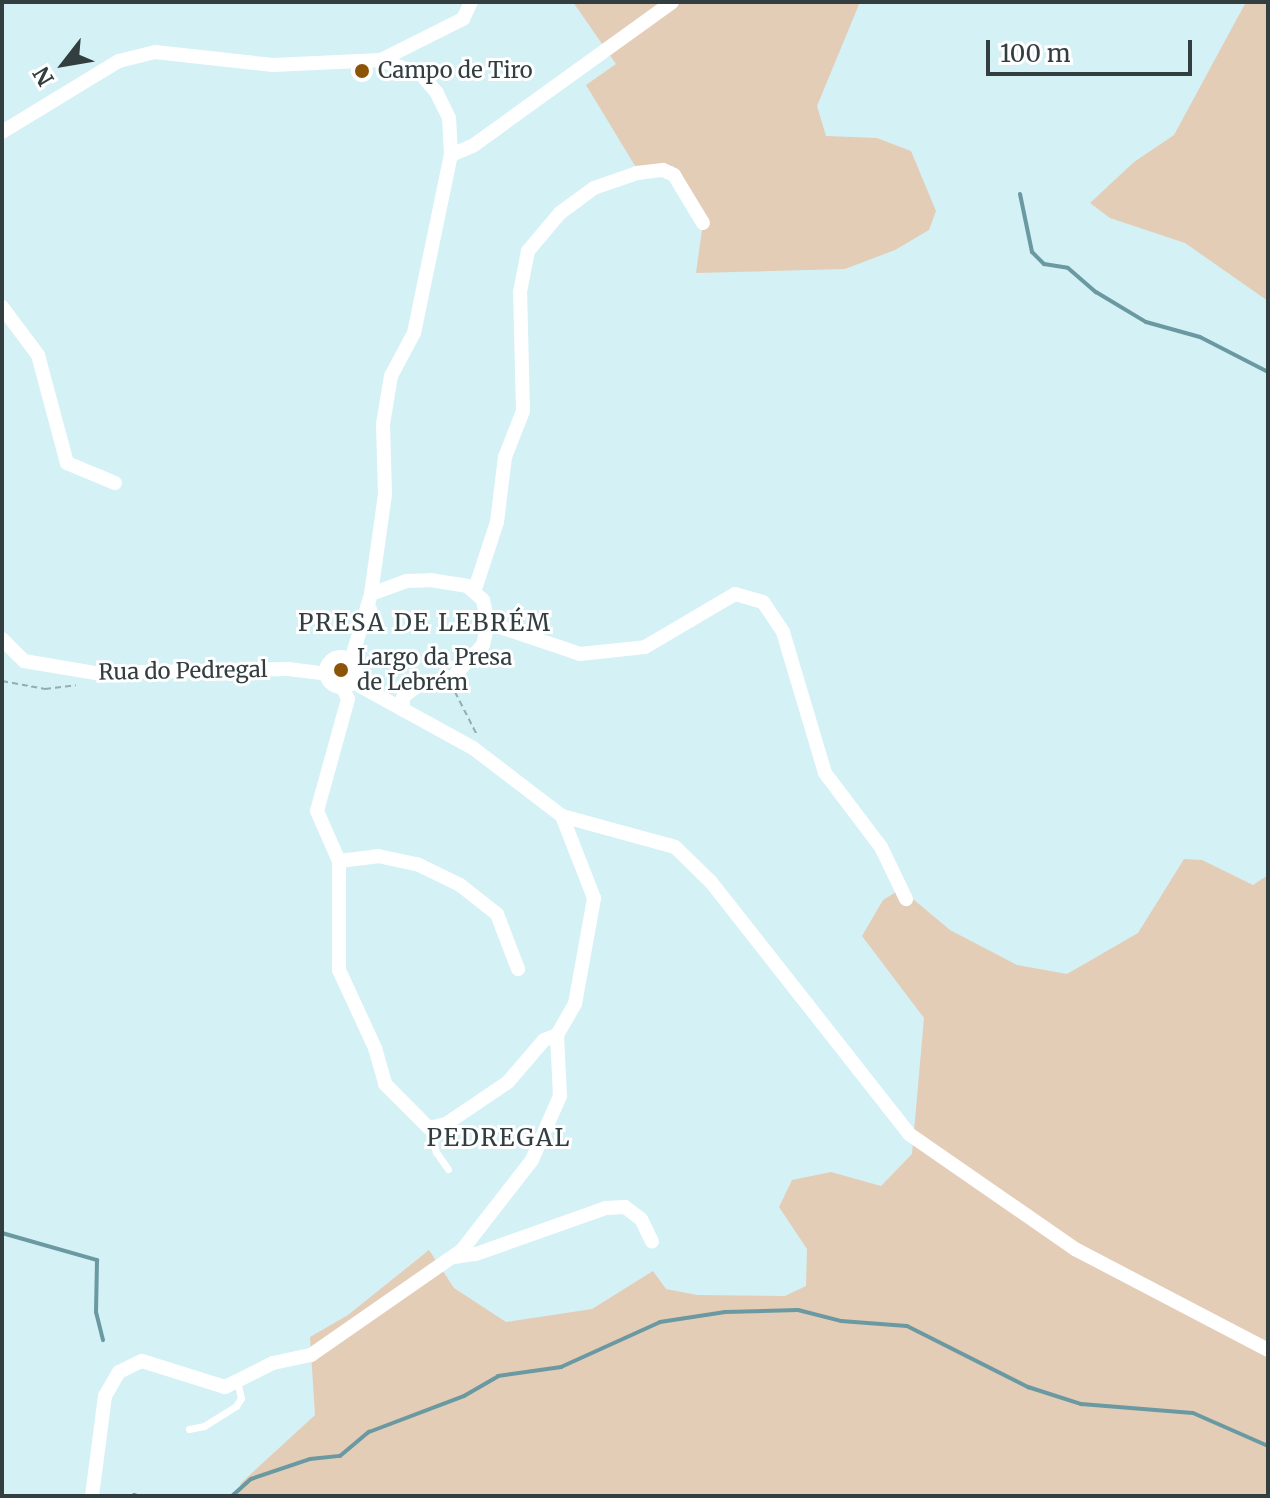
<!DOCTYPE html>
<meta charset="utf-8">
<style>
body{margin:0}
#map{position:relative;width:1270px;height:1498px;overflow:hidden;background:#d4f1f6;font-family:Merriweather,serif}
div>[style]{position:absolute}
.green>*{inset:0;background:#e3cdb7}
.stream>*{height:4px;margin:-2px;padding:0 2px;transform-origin:2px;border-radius:2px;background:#6a99a1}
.path>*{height:2px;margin-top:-1px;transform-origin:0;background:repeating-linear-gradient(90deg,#96acb0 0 6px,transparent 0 10px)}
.service>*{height:7px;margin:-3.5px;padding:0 3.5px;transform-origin:3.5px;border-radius:3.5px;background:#fff}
.minor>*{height:14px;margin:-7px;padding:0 7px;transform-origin:7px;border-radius:7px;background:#fff}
.minor>.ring{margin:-7px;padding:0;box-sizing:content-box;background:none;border:14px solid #fff;border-radius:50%}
.dots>*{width:22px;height:22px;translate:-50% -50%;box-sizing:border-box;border:4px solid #fff;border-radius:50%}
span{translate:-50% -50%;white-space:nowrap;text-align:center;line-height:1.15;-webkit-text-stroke:6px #fff;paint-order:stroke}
.poi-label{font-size:22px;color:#323e40}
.left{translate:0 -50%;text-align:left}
.street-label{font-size:22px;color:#323e40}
.neighbourhood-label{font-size:24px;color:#323e40;letter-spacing:2px}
.frame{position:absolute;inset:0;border:4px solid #323e40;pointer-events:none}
.north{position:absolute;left:24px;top:24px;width:80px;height:80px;-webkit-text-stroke:6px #fff;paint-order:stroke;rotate:239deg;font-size:22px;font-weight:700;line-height:32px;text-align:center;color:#323e40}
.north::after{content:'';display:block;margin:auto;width:28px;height:36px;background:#323e40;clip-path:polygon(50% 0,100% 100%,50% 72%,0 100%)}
.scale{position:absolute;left:986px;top:40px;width:206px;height:36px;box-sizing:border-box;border:4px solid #323e40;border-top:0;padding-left:10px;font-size:24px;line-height:28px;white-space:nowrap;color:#323e40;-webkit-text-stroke:6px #fff;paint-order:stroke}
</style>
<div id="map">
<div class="green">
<div style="clip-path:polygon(573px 2px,860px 2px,817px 106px,826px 136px,877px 138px,911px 151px,936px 211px,929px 230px,895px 250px,845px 269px,696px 273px,704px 216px,673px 166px,640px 174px,586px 85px,616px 64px)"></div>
<div style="clip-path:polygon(1246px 2px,1268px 2px,1268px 301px,1185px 243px,1110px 218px,1090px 203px,1134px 162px,1174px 135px)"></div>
<div style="clip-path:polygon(1184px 859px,1202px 860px,1253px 885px,1268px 875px,1268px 1496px,237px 1496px,241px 1483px,315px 1415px,310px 1337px,348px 1315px,429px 1250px,454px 1288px,506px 1322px,592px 1309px,653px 1271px,666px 1289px,697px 1295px,785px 1296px,806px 1286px,807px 1249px,779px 1207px,792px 1180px,831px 1172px,881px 1186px,912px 1154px,924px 1018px,862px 936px,883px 900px,901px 889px,950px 930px,1017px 965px,1067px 974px,1138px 933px)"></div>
</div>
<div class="stream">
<div style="left:1020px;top:194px;width:59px;rotate:78.3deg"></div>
<div style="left:1032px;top:252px;width:17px;rotate:45deg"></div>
<div style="left:1044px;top:264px;width:24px;rotate:9deg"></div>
<div style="left:1068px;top:268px;width:37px;rotate:41deg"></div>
<div style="left:1096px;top:292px;width:58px;rotate:31deg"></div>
<div style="left:1146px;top:322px;width:56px;rotate:15.5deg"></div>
<div style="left:1200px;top:337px;width:76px;rotate:27.2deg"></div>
<div style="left:2px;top:1233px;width:99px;rotate:15.9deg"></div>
<div style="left:97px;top:1260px;width:52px;rotate:91.1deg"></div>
<div style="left:96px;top:1312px;width:29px;rotate:76deg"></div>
<div style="left:134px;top:1495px;width:3px;rotate:18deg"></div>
<div style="left:232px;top:1496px;width:25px;rotate:-42deg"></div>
<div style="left:251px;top:1479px;width:62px;rotate:-18.7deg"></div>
<div style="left:310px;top:1459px;width:30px;rotate:-6deg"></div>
<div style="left:340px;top:1456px;width:38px;rotate:-40deg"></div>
<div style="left:369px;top:1432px;width:102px;rotate:-20.8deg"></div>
<div style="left:464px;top:1396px;width:39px;rotate:-30deg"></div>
<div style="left:498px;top:1376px;width:64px;rotate:-8.1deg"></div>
<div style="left:561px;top:1367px;width:109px;rotate:-24.4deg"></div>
<div style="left:660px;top:1322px;width:66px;rotate:-8.7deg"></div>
<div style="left:725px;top:1312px;width:73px;rotate:-1.6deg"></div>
<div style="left:798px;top:1310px;width:44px;rotate:14.3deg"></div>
<div style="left:841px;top:1321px;width:66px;rotate:4.3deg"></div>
<div style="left:907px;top:1326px;width:136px;rotate:26.8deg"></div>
<div style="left:1028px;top:1387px;width:56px;rotate:17.8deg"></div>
<div style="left:1081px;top:1404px;width:112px;rotate:4.6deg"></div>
<div style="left:1193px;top:1413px;width:82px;rotate:23.7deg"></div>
</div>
<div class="path">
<div style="left:2px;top:681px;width:44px;rotate:10.5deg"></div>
<div style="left:45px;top:689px;width:31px;rotate:-7deg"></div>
<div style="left:455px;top:692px;width:48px;rotate:62.9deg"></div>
</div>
<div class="service">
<div style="left:429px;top:1128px;width:25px;rotate:74deg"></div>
<div style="left:436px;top:1152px;width:21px;rotate:55deg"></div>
<div style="left:189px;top:1429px;width:15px;rotate:-11deg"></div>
<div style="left:204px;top:1426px;width:38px;rotate:-32deg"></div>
<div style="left:236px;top:1406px;width:9px;rotate:-58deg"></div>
<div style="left:241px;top:1398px;width:17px;rotate:-103deg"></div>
</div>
<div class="minor">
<div style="left:2px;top:132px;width:137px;rotate:-31.3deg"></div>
<div style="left:119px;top:61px;width:37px;rotate:-14deg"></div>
<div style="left:155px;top:52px;width:119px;rotate:6.3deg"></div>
<div style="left:273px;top:65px;width:108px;rotate:-2.7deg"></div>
<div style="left:381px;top:60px;width:92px;rotate:-26.6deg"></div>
<div style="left:463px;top:19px;width:19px;rotate:-65deg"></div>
<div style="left:451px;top:155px;width:25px;rotate:-23deg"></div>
<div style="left:474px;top:145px;width:244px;rotate:-35.8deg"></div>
<div style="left:2px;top:307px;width:60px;rotate:53.1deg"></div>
<div style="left:38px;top:355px;width:112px;rotate:75deg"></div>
<div style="left:67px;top:463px;width:52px;rotate:22.6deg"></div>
<div style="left:474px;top:592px;width:74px;rotate:-71.8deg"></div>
<div style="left:497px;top:522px;width:65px;rotate:-83deg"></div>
<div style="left:505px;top:457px;width:49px;rotate:-68.6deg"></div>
<div style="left:523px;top:411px;width:119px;rotate:-91.4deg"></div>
<div style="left:520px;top:292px;width:42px;rotate:-79deg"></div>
<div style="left:528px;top:251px;width:50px;rotate:-49.9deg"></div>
<div style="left:560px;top:213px;width:42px;rotate:-36.3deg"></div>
<div style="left:594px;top:188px;width:46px;rotate:-19.2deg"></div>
<div style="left:637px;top:173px;width:26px;rotate:-7deg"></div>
<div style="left:663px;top:170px;width:12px;rotate:24deg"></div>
<div style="left:674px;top:175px;width:56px;rotate:58.9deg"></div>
<div style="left:371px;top:594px;width:37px;rotate:-20deg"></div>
<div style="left:406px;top:581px;width:24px;rotate:-2deg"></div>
<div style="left:430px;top:580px;width:37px;rotate:9deg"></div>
<div style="left:467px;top:586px;width:21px;rotate:41deg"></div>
<div style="left:483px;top:600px;width:24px;rotate:78deg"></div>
<div style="left:488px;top:623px;width:23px;rotate:103deg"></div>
<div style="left:483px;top:645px;width:47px;rotate:133.3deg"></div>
<div style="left:451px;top:679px;width:31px;rotate:171deg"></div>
<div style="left:420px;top:684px;width:21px;rotate:143deg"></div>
<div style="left:403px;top:697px;width:13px;rotate:90deg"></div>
<div style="left:488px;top:623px;width:97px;rotate:18.6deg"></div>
<div style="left:580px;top:654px;width:65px;rotate:-6.1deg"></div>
<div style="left:645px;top:647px;width:104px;rotate:-30.5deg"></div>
<div style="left:735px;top:594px;width:29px;rotate:16deg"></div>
<div style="left:763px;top:602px;width:36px;rotate:56deg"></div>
<div style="left:783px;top:632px;width:147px;rotate:73.4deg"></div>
<div style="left:825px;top:773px;width:93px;rotate:52.9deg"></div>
<div style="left:881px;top:847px;width:58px;rotate:64.3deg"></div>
<div style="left:2px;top:639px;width:31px;rotate:45deg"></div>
<div style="left:24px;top:661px;width:73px;rotate:9.5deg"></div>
<div style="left:96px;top:673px;width:192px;rotate:-1.2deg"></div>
<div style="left:288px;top:669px;width:38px;rotate:7deg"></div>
<div class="ring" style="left:326px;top:657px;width:16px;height:16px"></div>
<div style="left:351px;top:660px;width:69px;rotate:-73.1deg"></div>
<div style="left:371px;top:594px;width:100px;rotate:-82deg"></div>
<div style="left:385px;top:495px;width:71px;rotate:-91.6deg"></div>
<div style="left:383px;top:424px;width:49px;rotate:-80.5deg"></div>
<div style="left:391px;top:376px;width:49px;rotate:-61.9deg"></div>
<div style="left:414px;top:333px;width:182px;rotate:-78.3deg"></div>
<div style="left:451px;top:155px;width:37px;rotate:-93deg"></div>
<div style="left:449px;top:118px;width:28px;rotate:-116deg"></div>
<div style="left:437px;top:93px;width:23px;rotate:-130deg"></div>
<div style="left:422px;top:75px;width:44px;rotate:-159.9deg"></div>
<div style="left:343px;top:688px;width:12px;rotate:66deg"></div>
<div style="left:348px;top:699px;width:116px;rotate:105.5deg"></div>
<div style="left:317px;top:811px;width:55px;rotate:66.3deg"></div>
<div style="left:339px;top:861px;width:109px;rotate:90deg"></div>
<div style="left:339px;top:970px;width:86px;rotate:65.2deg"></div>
<div style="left:375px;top:1048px;width:37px;rotate:74deg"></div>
<div style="left:385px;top:1084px;width:62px;rotate:45deg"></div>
<div style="left:429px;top:1128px;width:17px;rotate:-13deg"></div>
<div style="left:446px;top:1124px;width:75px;rotate:-34.1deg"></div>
<div style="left:508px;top:1082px;width:55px;rotate:-49.4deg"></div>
<div style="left:544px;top:1040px;width:14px;rotate:-21deg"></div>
<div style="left:562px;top:816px;width:117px;rotate:15.3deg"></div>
<div style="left:675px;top:847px;width:50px;rotate:44.2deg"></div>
<div style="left:711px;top:882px;width:320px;rotate:51.8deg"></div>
<div style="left:909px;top:1134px;width:202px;rotate:34.7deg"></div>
<div style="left:1075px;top:1249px;width:218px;rotate:27.6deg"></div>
<div style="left:339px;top:861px;width:39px;rotate:-7deg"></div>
<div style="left:378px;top:856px;width:40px;rotate:12deg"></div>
<div style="left:417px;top:864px;width:48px;rotate:26deg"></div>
<div style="left:460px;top:885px;width:47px;rotate:38.1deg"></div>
<div style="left:497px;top:914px;width:59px;rotate:69.1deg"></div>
<div style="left:454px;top:1257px;width:22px;rotate:-8deg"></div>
<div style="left:476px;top:1254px;width:138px;rotate:-19.5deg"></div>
<div style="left:606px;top:1208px;width:19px;rotate:-3deg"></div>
<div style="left:625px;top:1207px;width:20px;rotate:37deg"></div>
<div style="left:641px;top:1219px;width:25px;rotate:64deg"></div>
<div style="left:92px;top:1496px;width:101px;rotate:-82.6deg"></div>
<div style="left:105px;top:1396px;width:28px;rotate:-60deg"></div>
<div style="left:119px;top:1372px;width:25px;rotate:-26deg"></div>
<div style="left:142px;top:1361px;width:87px;rotate:17.4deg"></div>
<div style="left:225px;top:1387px;width:54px;rotate:-26.6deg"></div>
<div style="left:273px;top:1363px;width:39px;rotate:-12deg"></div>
<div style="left:311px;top:1355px;width:184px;rotate:-34.8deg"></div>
<div style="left:462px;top:1250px;width:114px;rotate:-52.1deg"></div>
<div style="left:532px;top:1160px;width:70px;rotate:-66.4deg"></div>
<div style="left:560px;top:1096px;width:61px;rotate:-92.8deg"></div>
<div style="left:557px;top:1035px;width:36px;rotate:-60deg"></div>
<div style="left:575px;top:1004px;width:108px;rotate:-79.8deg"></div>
<div style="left:594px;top:898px;width:88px;rotate:-111.3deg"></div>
<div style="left:562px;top:816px;width:112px;rotate:-142.6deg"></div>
<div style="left:473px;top:748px;width:137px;rotate:-151.2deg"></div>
</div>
<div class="dots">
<div style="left:362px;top:71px;background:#8b5406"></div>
<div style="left:341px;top:670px;background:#8b5406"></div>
</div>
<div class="poi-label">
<span class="left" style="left:378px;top:71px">Campo de Tiro</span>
<span class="left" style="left:357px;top:670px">Largo da Presa<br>de Lebrém</span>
</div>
<div class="street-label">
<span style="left:183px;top:671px;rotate:-1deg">Rua do Pedregal</span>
</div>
<div class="neighbourhood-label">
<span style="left:425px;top:623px">PRESA DE LEBRÉM</span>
<span style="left:499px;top:1138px">PEDREGAL</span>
</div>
<div class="frame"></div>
<div class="north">N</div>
<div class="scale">100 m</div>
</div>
